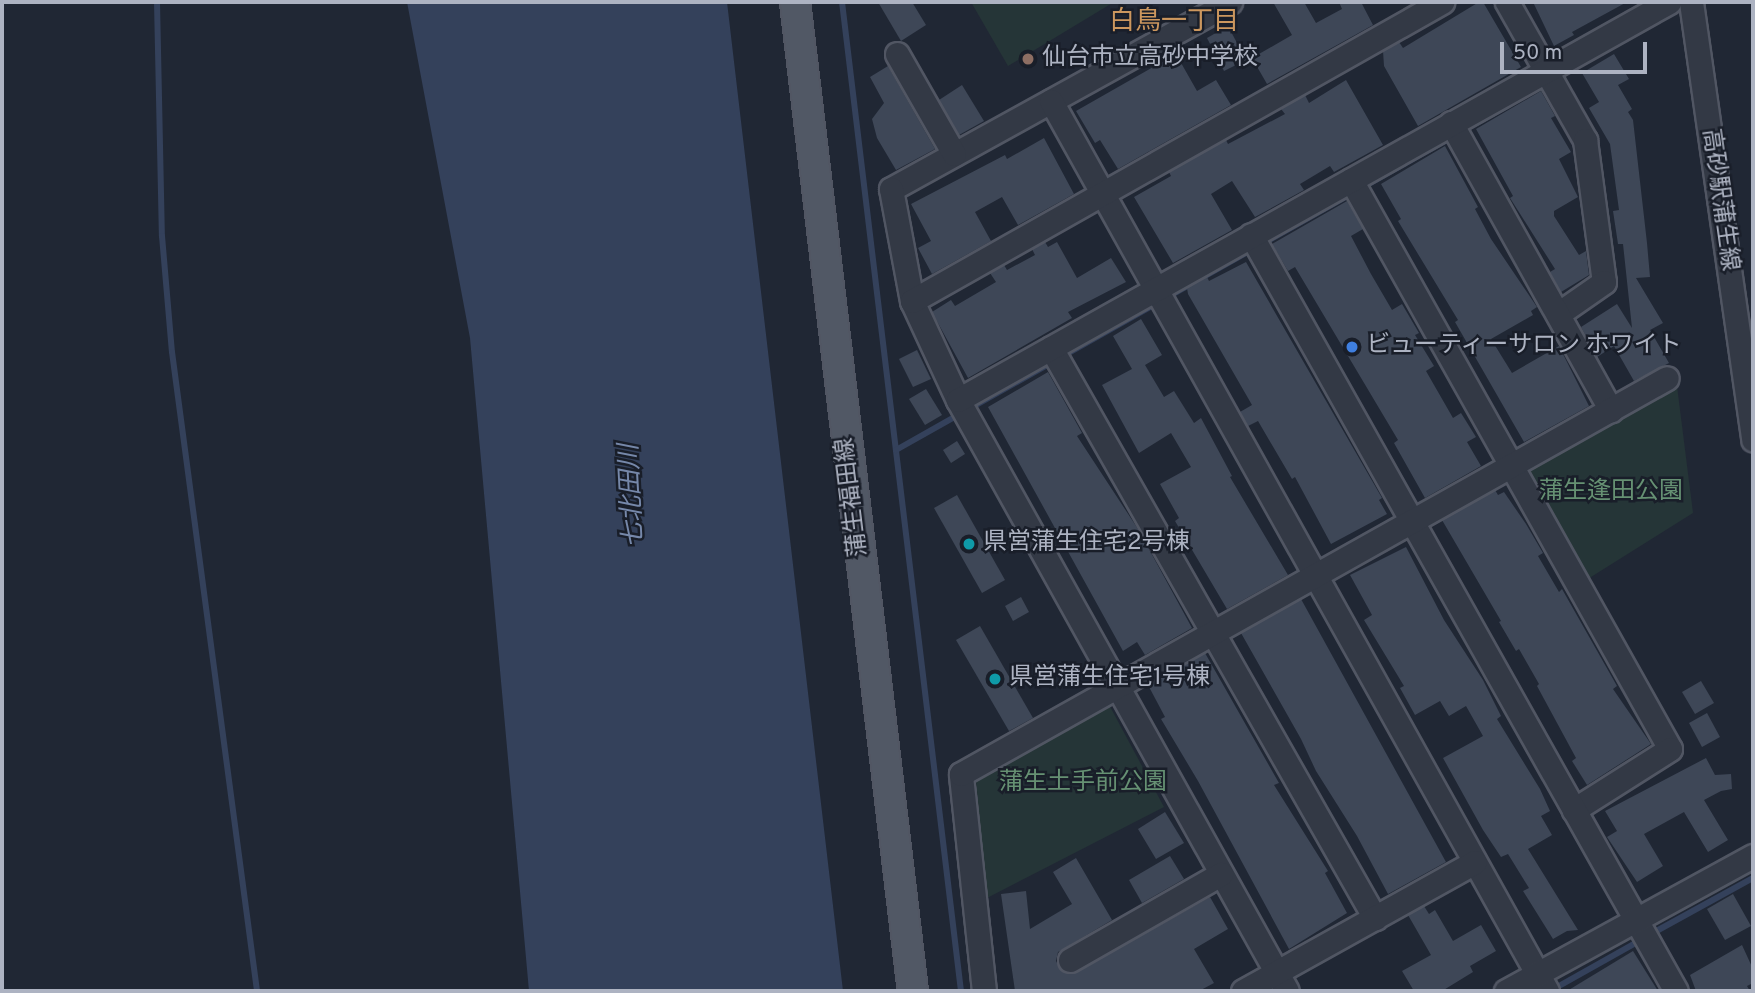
<!DOCTYPE html>
<meta charset="utf-8">
<style>
body{margin:0}
#map{position:relative;width:1755px;height:993px;overflow:hidden;background:#202734;font-family:Overpass,"Noto Sans JP",sans-serif}
div>[style]{position:absolute}
.green>*{inset:0;background:#253537}
.water>*{inset:0;background:#34415b}
.stream>*{height:6px;margin:-3px;padding:0 3px;transform-origin:3px;border-radius:3px;background:#34415b}
.building>*{inset:0;background:#3e4757}
.roads{filter:drop-shadow(2px 0 #515663) drop-shadow(-2px 0 #515663) drop-shadow(0 2px #515663) drop-shadow(0 -2px #515663)}
.minor>*{height:23px;margin:-11.5px;padding:0 11.5px;transform-origin:11.5px;border-radius:11.5px;background:#333945}
.major>*{height:28px;margin:-14px;padding:0 14px;transform-origin:14px;border-radius:14px;background:#515865}
.dots>*{width:19px;height:19px;translate:-50% -50%;box-sizing:border-box;border:4px solid #191e29;border-radius:50%}
span{translate:-50% -50%;white-space:nowrap;text-align:center;line-height:1.15;-webkit-text-stroke:5px #191e29;paint-order:stroke}
.poi-label{font-size:24px;color:#adb3c2}
.left{translate:0 -50%;text-align:left}
.street-label{font-size:24px;color:#adb3c2}
.park-label{font-size:24px;color:#669173}
.neighbourhood-label{font-size:26px;color:#cc975e}
.water-label{font-size:26px;color:#7688aa;font-style:italic}
.frame{position:absolute;inset:0;border:4px solid #adb3c2;pointer-events:none}
.scale{position:absolute;left:1500px;top:42px;width:147px;height:32px;box-sizing:border-box;border:4px solid #adb3c2;border-top:0;padding-left:9px;font-size:21px;line-height:24px;white-space:nowrap;color:#adb3c2;-webkit-text-stroke:5px #191e29;paint-order:stroke}
</style>
<div id="map">
<div class="green">
<div style="clip-path:polygon(971px 2px,1114px 2px,1008px 66px)"></div>
<div style="clip-path:polygon(1677px 386px,1693px 513px,1583px 582px,1522px 473px)"></div>
<div style="clip-path:polygon(1107px 701px,1164px 807px,987px 898px,976px 781px)"></div>
</div>
<div class="water">
<div style="clip-path:polygon(407px 2px,727px 2px,843px 991px,529px 991px,470px 338px)"></div>
</div>
<div class="stream">
<div style="left:157px;top:2px;width:234px;rotate:88.8deg"></div>
<div style="left:162px;top:236px;width:116px;rotate:85.1deg"></div>
<div style="left:172px;top:352px;width:645px;rotate:82.42deg"></div>
<div style="left:842px;top:2px;width:996px;rotate:83.14deg"></div>
<div style="left:1262px;top:244px;width:283px;rotate:-29.4deg"></div>
<div style="left:969px;top:409px;width:326px;rotate:-29.4deg"></div>
<div style="left:896px;top:450px;width:73px;rotate:-29.4deg"></div>
<div style="left:1651px;top:934px;width:116px;rotate:-28.8deg"></div>
<div style="left:1550px;top:991px;width:104px;rotate:-29.3deg"></div>
</div>
<div class="building">
<div style="clip-path:polygon(878px 2px,912px 2px,926px 25px,901px 41px)"></div>
<div style="clip-path:polygon(1273px 2px,1304px 2px,1316px 23px,1342px 9px,1339px 2px,1361px 2px,1373px 25px,1267px 84px,1252px 58px,1292px 35px)"></div>
<div style="clip-path:polygon(1479px 2px,1483px 2px,1521px 67px,1418px 126px,1384px 66px,1383px 51px,1399px 42px,1403px 48px)"></div>
<div style="clip-path:polygon(1533px 2px,1627px 2px,1572px 32px,1574px 35px,1554px 46px)"></div>
<div style="clip-path:polygon(1228px 26px,1246px 60px,1224px 71px,1207px 38px)"></div>
<div style="clip-path:polygon(1176px 54px,1197px 91px,1216px 80px,1231px 105px,1118px 169px,1100px 140px,1095px 143px,1076px 111px)"></div>
<div style="clip-path:polygon(1614px 54px,1629px 79px,1618px 85px,1632px 109px,1628px 112px,1633px 120px,1647px 243px,1650px 277px,1636px 278px,1663px 323px,1650px 330px,1669px 363px,1634px 381px,1614px 346px,1597px 357px,1581px 327px,1617px 304px,1632px 328px,1623px 244px,1618px 244px,1613px 211px,1619px 210px,1610px 144px,1589px 108px,1599px 102px,1582px 73px)"></div>
<div style="clip-path:polygon(888px 66px,935px 149px,896px 170px,877px 138px,872px 119px,884px 103px,870px 77px)"></div>
<div style="clip-path:polygon(1346px 80px,1383px 145px,1334px 172px,1330px 166px,1300px 184px,1304px 190px,1255px 217px,1232px 181px,1211px 194px,1232px 230px,1173px 263px,1134px 197px,1171px 176px,1169px 172px,1226px 140px,1228px 144px,1285px 114px,1281px 109px,1305px 95px,1309px 103px)"></div>
<div style="clip-path:polygon(962px 85px,984px 121px,959px 135px,939px 100px)"></div>
<div style="clip-path:polygon(1541px 91px,1555px 116px,1551px 118px,1571px 152px,1559px 159px,1578px 197px,1554px 211px,1554px 216px,1579px 255px,1586px 251px,1589px 275px,1561px 292px,1550px 272px,1555px 269px,1510px 198px,1513px 196px,1476px 129px)"></div>
<div style="clip-path:polygon(1044px 138px,1074px 194px,1018px 225px,1002px 197px,975px 212px,991px 241px,932px 274px,918px 248px,931px 241px,911px 204px,1005px 155px,1007px 159px)"></div>
<div style="clip-path:polygon(1445px 146px,1478px 207px,1475px 209px,1491px 239px,1537px 307px,1531px 311px,1533px 315px,1491px 339px,1512px 373px,1559px 346px,1589px 406px,1524px 442px,1455px 322px,1458px 320px,1398px 221px,1401px 219px,1381px 184px)"></div>
<div style="clip-path:polygon(1347px 201px,1363px 229px,1351px 236px,1371px 274px,1392px 310px,1402px 304px,1419px 333px,1415px 335px,1434px 366px,1426px 371px,1453px 418px,1461px 413px,1476px 437px,1467px 442px,1481px 466px,1425px 498px,1394px 443px,1398px 440px,1295px 267px,1288px 271px,1272px 244px)"></div>
<div style="clip-path:polygon(1045px 242px,1048px 247px,1057px 242px,1077px 278px,1111px 258px,1126px 282px,1068px 312px,1072px 318px,968px 378px,932px 312px,951px 300px,955px 306px,996px 282px,990px 273px,1004px 265px,1007px 270px,1035px 255px,1032px 249px)"></div>
<div style="clip-path:polygon(1246px 262px,1382px 498px,1379px 500px,1387px 514px,1331px 544px,1295px 477px,1292px 479px,1258px 421px,1248px 426px,1240px 412px,1252px 405px,1188px 294px,1187px 288px,1207px 277px,1209px 281px)"></div>
<div style="clip-path:polygon(1141px 319px,1162px 355px,1145px 365px,1164px 397px,1174px 391px,1194px 423px,1201px 418px,1232px 476px,1230px 477px,1288px 575px,1227px 609px,1175px 521px,1179px 518px,1160px 484px,1191px 467px,1171px 433px,1139px 453px,1102px 385px,1132px 369px,1113px 336px)"></div>
<div style="clip-path:polygon(917px 350px,931px 379px,913px 387px,899px 359px)"></div>
<div style="clip-path:polygon(1048px 372px,1082px 433px,1077px 436px,1138px 529px,1192px 628px,1145px 655px,1137px 642px,1123px 651px,988px 407px)"></div>
<div style="clip-path:polygon(926px 389px,942px 415px,925px 425px,909px 399px)"></div>
<div style="clip-path:polygon(957px 441px,965px 454px,951px 463px,943px 450px)"></div>
<div style="clip-path:polygon(1495px 490px,1498px 495px,1504px 492px,1526px 524px,1543px 553px,1538px 556px,1559px 592px,1562px 589px,1617px 686px,1613px 689px,1651px 744px,1587px 785px,1572px 761px,1576px 758px,1537px 686px,1539px 684px,1519px 649px,1516px 651px,1499px 622px,1501px 621px,1442px 520px)"></div>
<div style="clip-path:polygon(957px 495px,1005px 580px,982px 593px,934px 508px)"></div>
<div style="clip-path:polygon(1406px 547px,1444px 620px,1483px 680px,1501px 716px,1497px 719px,1540px 789px,1550px 811px,1541px 816px,1552px 835px,1528px 849px,1578px 930px,1567px 931px,1553px 939px,1523px 891px,1529px 888px,1508px 854px,1501px 857px,1483px 830px,1443px 758px,1483px 736px,1466px 706px,1449px 716px,1440px 701px,1415px 715px,1400px 688px,1404px 686px,1364px 620px,1372px 615px,1350px 575px)"></div>
<div style="clip-path:polygon(1021px 597px,1029px 612px,1013px 621px,1005px 606px)"></div>
<div style="clip-path:polygon(1301px 599px,1446px 862px,1388px 894px,1357px 836px,1316px 771px,1301px 739px,1241px 633px)"></div>
<div style="clip-path:polygon(980px 626px,1033px 718px,1009px 731px,956px 640px)"></div>
<div style="clip-path:polygon(1205px 653px,1279px 783px,1274px 785px,1328px 871px,1325px 873px,1347px 913px,1289px 949px,1198px 781px,1161px 719px,1165px 717px,1148px 685px)"></div>
<div style="clip-path:polygon(1701px 681px,1714px 703px,1695px 714px,1682px 692px)"></div>
<div style="clip-path:polygon(1707px 713px,1720px 737px,1702px 747px,1689px 723px)"></div>
<div style="clip-path:polygon(1706px 758px,1715px 775px,1731px 774px,1732px 789px,1721px 791px,1704px 800px,1728px 840px,1708px 852px,1684px 812px,1644px 834px,1663px 866px,1637px 882px,1607px 837px,1617px 831px,1605px 811px)"></div>
<div style="clip-path:polygon(1165px 812px,1184px 843px,1156px 859px,1138px 829px)"></div>
<div style="clip-path:polygon(1170px 856px,1184px 879px,1142px 903px,1129px 880px)"></div>
<div style="clip-path:polygon(1076px 858px,1112px 920px,1058px 952px,1056px 961px,1062px 972px,1077px 972px,1210px 897px,1228px 929px,1194px 949px,1214px 983px,1199px 991px,1015px 991px,1001px 894px,1026px 891px,1030px 929px,1072px 904px,1053px 872px)"></div>
<div style="clip-path:polygon(1733px 894px,1751px 926px,1725px 940px,1707px 909px)"></div>
<div style="clip-path:polygon(1424px 906px,1429px 914px,1435px 910px,1453px 941px,1481px 925px,1496px 951px,1470px 966px,1473px 972px,1442px 991px,1414px 991px,1402px 971px,1431px 955px,1408px 915px)"></div>
<div style="clip-path:polygon(1742px 945px,1753px 969px,1753px 983px,1747px 986px,1750px 991px,1696px 991px,1690px 975px)"></div>
<div style="clip-path:polygon(1633px 951px,1658px 991px,1567px 991px)"></div>
</div>
<div class="roads">
<div class="minor">
<div style="left:1230px;top:2px;width:387px;rotate:151.1deg"></div>
<div style="left:891px;top:189px;width:114px;rotate:79.4deg"></div>
<div style="left:912px;top:301px;width:109px;rotate:65.1deg"></div>
<div style="left:958px;top:400px;width:676px;rotate:60.9deg"></div>
<div style="left:1507px;top:2px;width:159px;rotate:60.5deg"></div>
<div style="left:1585px;top:140px;width:143px;rotate:82.4deg"></div>
<div style="left:1604px;top:282px;width:56px;rotate:145.2deg"></div>
<div style="left:1691px;top:2px;width:442px;rotate:81.9deg"></div>
<div style="left:897px;top:54px;width:115px;rotate:60.3deg"></div>
<div style="left:1051px;top:101px;width:1019px;rotate:60.87deg"></div>
<div style="left:1451px;top:123px;width:329px;rotate:60.9deg"></div>
<div style="left:1351px;top:180px;width:652px;rotate:60.72deg"></div>
<div style="left:1670px;top:749px;width:114px;rotate:147.6deg"></div>
<div style="left:1251px;top:235px;width:867px;rotate:60.66deg"></div>
<div style="left:912px;top:301px;width:609px;rotate:-29.43deg"></div>
<div style="left:1051px;top:348px;width:656px;rotate:60.39deg"></div>
<div style="left:958px;top:400px;width:815px;rotate:-29.24deg"></div>
<div style="left:1070px;top:960px;width:174px;rotate:-29.7deg"></div>
<div style="left:984px;top:991px;width:218px;rotate:-96.1deg"></div>
<div style="left:961px;top:774px;width:809px;rotate:-29.29deg"></div>
<div style="left:1243px;top:991px;width:265px;rotate:-29.1deg"></div>
<div style="left:1506px;top:991px;width:281px;rotate:-28.7deg"></div>
</div>
<div class="major">
<div style="left:795px;top:2px;width:996px;rotate:83.2deg"></div>
</div>
</div>
<div class="dots">
<div style="left:1028px;top:59px;background:#8d6e63"></div>
<div style="left:1352px;top:347px;background:#3f7fe0"></div>
<div style="left:969px;top:544px;background:#0f9aa8"></div>
<div style="left:995px;top:679px;background:#0f9aa8"></div>
</div>
<div class="poi-label">
<span class="left" style="left:1042px;top:59px">仙台市立高砂中学校</span>
<span class="left" style="left:1366px;top:347px">ビューティーサロン ホワイト</span>
<span class="left" style="left:983px;top:544px">県営蒲生住宅2号棟</span>
<span class="left" style="left:1009px;top:679px">県営蒲生住宅1号棟</span>
</div>
<div class="street-label">
<span style="left:1719px;top:200px;rotate:82deg">高砂駅蒲生線</span>
<span style="left:853px;top:497px;rotate:-97deg">蒲生福田線</span>
</div>
<div class="park-label">
<span style="left:1611px;top:493px">蒲生逢田公園</span>
<span style="left:1083px;top:784px">蒲生土手前公園</span>
</div>
<div class="neighbourhood-label">
<span style="left:1174px;top:23px">白鳥一丁目</span>
</div>
<div class="water-label">
<span style="left:633px;top:496px;rotate:-93deg">七北田川</span>
</div>
<div class="frame"></div>
<div class="scale">50 m</div>
</div>
